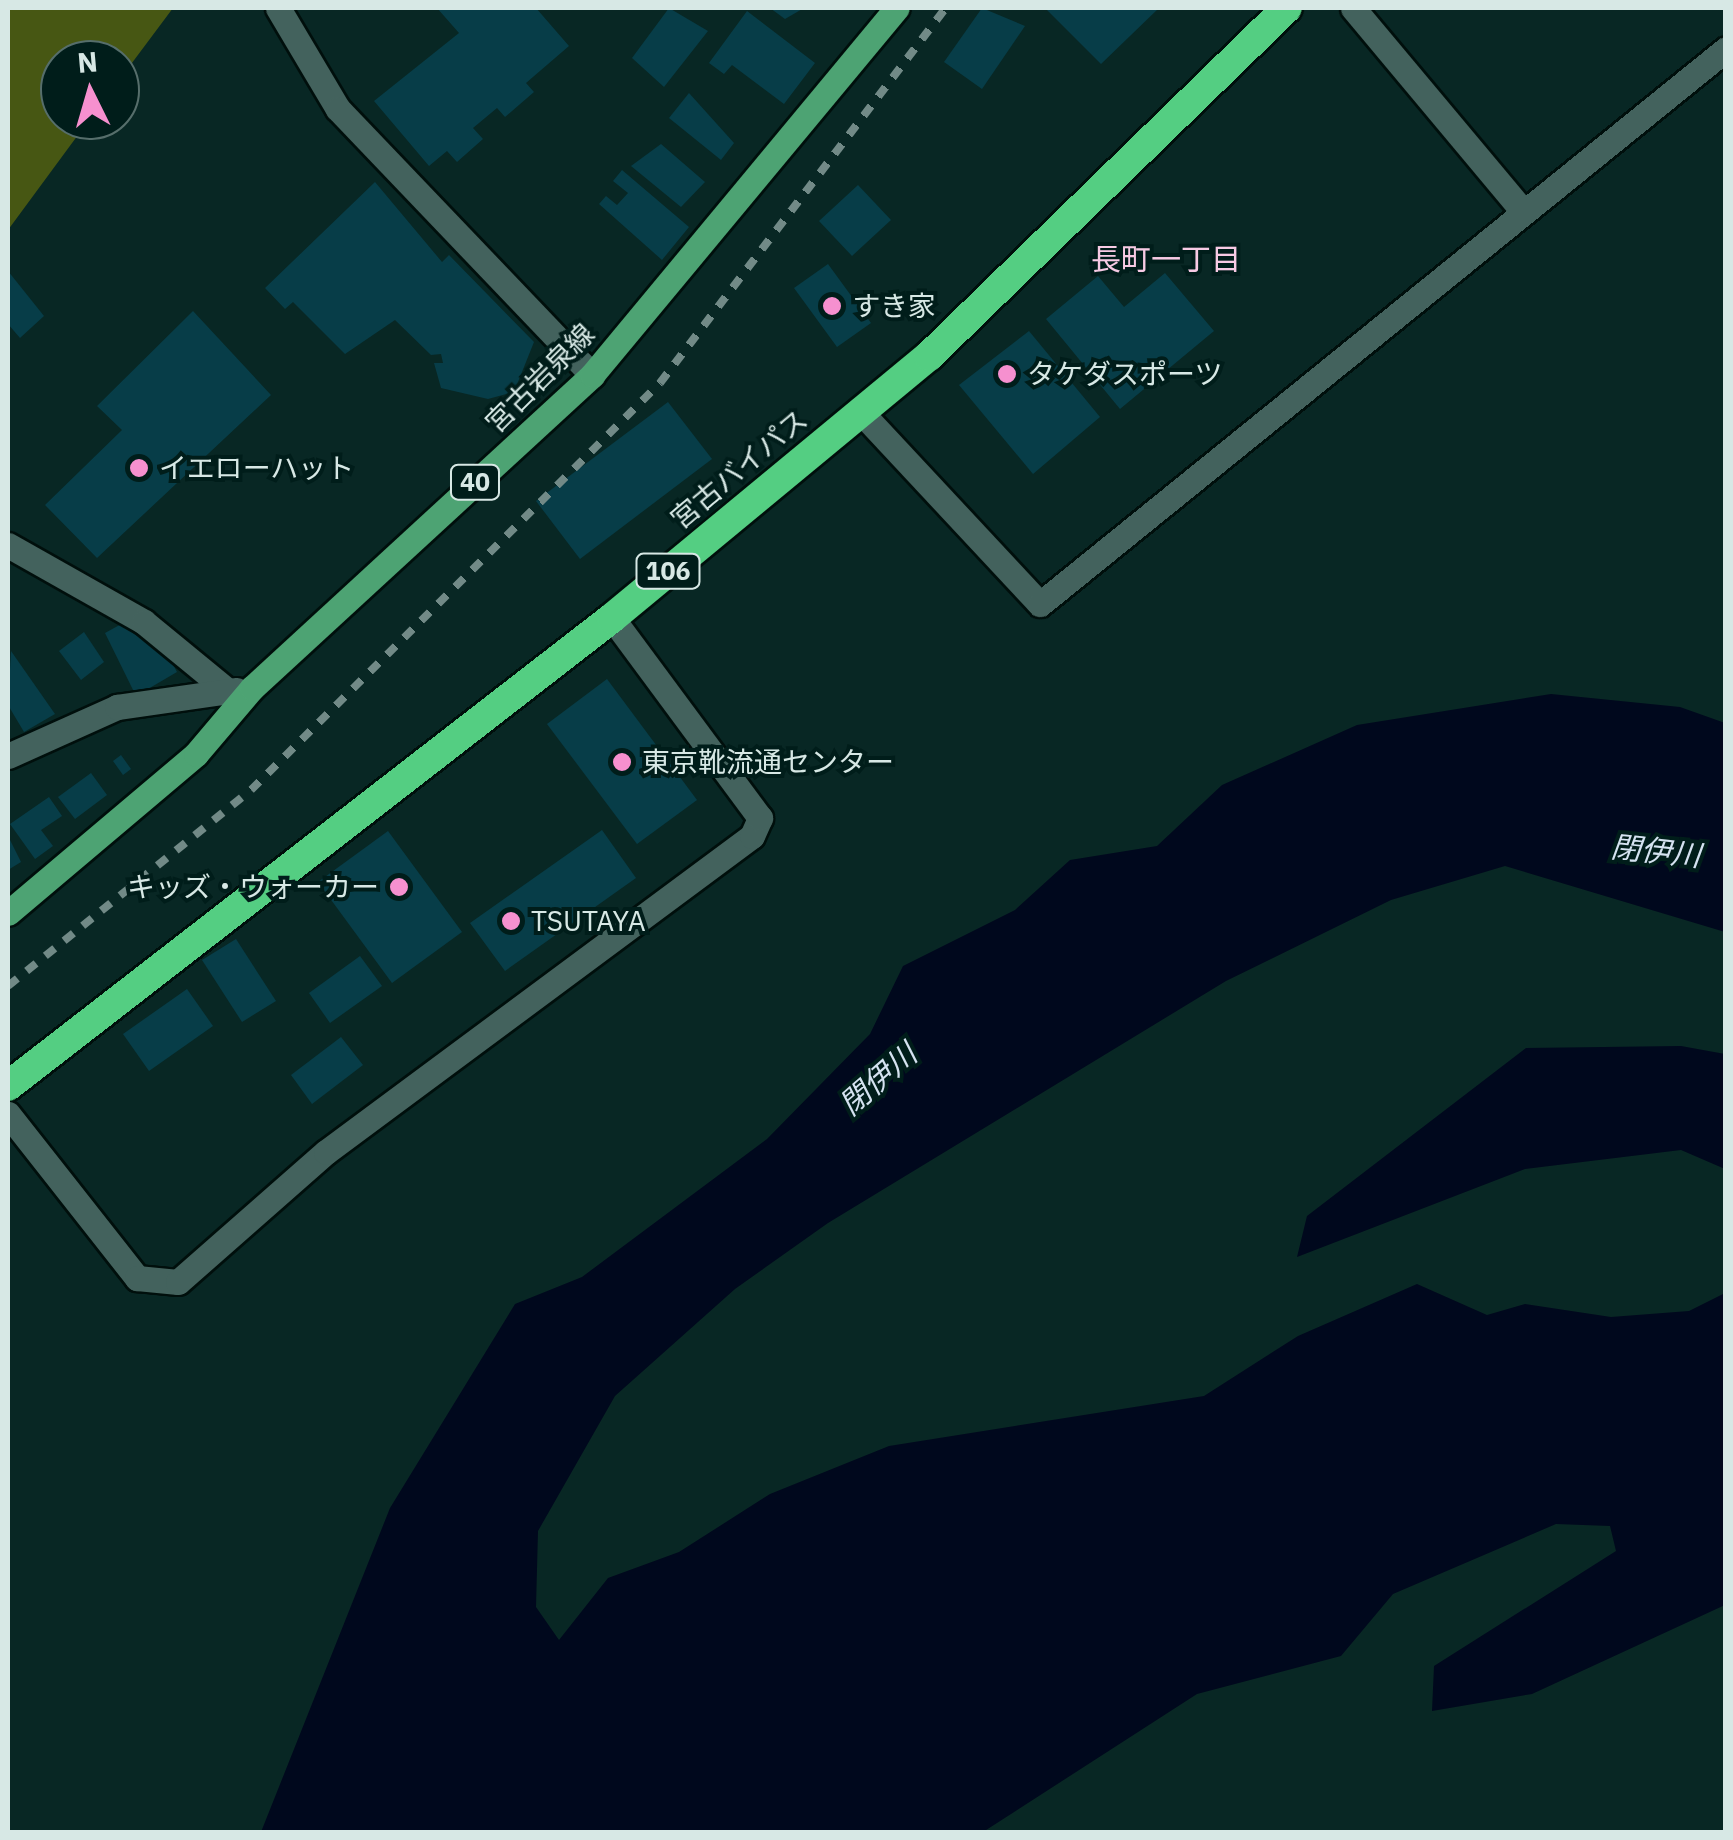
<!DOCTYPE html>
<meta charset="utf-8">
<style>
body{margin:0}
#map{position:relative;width:1733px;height:1840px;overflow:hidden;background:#082724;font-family:"IBM Plex Sans","Noto Sans JP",sans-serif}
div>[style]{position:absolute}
.forest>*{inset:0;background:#475713}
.water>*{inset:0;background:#00081d}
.building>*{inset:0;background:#073d48}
.roads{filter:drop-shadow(2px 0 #000f0c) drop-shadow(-2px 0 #000f0c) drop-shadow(0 2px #000f0c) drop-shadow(0 -2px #000f0c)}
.street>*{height:25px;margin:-12.5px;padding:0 12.5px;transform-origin:12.5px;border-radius:12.5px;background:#43625d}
.primary>*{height:25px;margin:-12.5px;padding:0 12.5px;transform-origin:12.5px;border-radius:12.5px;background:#4da373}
.highway>*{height:30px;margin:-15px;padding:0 15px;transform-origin:15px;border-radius:15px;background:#54ce82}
.rail>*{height:8px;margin-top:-4px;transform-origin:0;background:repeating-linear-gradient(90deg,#728a87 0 12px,transparent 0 24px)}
.dots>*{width:28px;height:28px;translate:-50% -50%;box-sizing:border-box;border:5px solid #001d1a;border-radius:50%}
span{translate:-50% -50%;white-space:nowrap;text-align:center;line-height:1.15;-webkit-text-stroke:8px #001d1a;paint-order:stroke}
.shield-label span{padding:2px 8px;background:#001d1a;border:2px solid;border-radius:8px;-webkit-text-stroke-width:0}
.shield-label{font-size:25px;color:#d7e8e5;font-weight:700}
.poi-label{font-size:28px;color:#d7e8e5}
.left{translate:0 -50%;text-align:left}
.right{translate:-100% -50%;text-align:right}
.street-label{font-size:28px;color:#d7e8e5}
.neighbourhood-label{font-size:30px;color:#f7cae4}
.water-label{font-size:30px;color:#d5e3f1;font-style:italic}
.frame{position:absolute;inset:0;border:10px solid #d7e8e5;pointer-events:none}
.north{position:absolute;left:40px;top:40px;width:100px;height:100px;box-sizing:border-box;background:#001d1a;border:2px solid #566e6b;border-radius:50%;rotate:355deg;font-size:28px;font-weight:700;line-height:40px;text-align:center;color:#d7e8e5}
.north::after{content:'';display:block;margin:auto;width:35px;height:45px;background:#f690cf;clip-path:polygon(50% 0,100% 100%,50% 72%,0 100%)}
</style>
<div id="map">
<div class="forest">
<div style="clip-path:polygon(8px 8px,173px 8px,120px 79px,120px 60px,60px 60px,60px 120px,89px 120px,8px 230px)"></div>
</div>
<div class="water">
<div style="clip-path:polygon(1551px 694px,1680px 707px,1725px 723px,1725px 932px,1505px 866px,1391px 900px,1226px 981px,828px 1223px,735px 1289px,615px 1396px,538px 1531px,536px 1607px,559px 1640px,608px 1578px,679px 1552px,770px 1494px,889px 1446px,1204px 1396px,1298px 1336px,1417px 1284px,1487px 1315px,1525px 1304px,1611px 1317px,1689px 1311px,1725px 1293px,1725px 1605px,1532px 1694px,1432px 1711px,1434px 1666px,1616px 1551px,1610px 1526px,1556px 1524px,1393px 1594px,1341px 1656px,1197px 1694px,983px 1832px,261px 1832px,390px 1508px,515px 1304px,582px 1277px,767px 1139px,870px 1034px,903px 966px,1015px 910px,1070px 860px,1157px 846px,1222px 785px,1357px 725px)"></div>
<div style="clip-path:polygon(1681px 1046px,1725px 1054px,1725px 1169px,1681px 1150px,1525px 1169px,1297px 1257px,1307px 1216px,1526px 1048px)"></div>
</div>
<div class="building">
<div style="clip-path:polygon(437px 8px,536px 8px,569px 46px,526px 83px,534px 92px,505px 117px,497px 108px,473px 128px,483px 139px,457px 162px,447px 151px,429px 166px,374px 101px,459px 33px)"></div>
<div style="clip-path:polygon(669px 8px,708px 31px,664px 87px,632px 58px)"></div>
<div style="clip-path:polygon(770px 8px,804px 8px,785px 19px)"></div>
<div style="clip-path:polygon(982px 8px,1025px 26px,982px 89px,944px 62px)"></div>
<div style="clip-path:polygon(1045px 8px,1159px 8px,1101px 64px)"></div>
<div style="clip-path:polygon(747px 11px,815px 63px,784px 104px,732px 65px,724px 74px,709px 63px)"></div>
<div style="clip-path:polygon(689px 93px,734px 143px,721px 160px,669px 118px)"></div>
<div style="clip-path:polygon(661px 144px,705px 182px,681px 207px,631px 166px)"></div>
<div style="clip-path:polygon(622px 170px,689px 227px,662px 260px,599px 204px,606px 196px,617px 205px,628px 193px,613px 181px)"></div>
<div style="clip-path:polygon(375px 182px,442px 262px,449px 255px,534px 342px,514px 392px,488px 399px,441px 388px,434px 363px,443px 363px,441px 354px,431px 355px,395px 320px,345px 354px,293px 302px,285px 309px,265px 288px)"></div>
<div style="clip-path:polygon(858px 185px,891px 220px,852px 256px,819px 221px)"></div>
<div style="clip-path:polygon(828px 264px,871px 323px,837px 347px,794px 288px)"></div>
<div style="clip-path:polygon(8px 271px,44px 316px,20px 338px,8px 324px)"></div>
<div style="clip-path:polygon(1165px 273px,1214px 331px,1120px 409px,1046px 319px,1098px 276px,1124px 307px)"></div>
<div style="clip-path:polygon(193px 311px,271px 395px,97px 558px,45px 505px,122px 430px,97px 406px)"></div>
<div style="clip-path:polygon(1029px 331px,1100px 417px,1033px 474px,959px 385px)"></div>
<div style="clip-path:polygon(668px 402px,712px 459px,580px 559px,536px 501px)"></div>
<div style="clip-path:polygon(125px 622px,163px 646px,177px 672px,136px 696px,105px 633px)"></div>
<div style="clip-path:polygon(84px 632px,104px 662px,81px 680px,59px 651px)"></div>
<div style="clip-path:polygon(11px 651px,55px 714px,24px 732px,8px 705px)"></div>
<div style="clip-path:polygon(607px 679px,697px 800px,637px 844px,547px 724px)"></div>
<div style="clip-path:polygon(121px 755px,131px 769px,123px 775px,113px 761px)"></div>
<div style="clip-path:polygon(91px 773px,107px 795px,75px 819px,58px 797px)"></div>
<div style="clip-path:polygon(49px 797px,62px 816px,41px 830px,53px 846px,35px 859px,10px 824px)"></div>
<div style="clip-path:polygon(602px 830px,636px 878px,505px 971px,470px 923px)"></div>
<div style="clip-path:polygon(388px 831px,462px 932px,392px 983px,318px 882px)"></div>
<div style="clip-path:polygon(8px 836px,21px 862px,8px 870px)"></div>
<div style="clip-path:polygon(236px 939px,276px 1001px,242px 1022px,202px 960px)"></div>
<div style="clip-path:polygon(360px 956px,382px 986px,330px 1023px,309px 993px)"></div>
<div style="clip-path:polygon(187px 989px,213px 1026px,149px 1071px,123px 1034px)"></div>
<div style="clip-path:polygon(341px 1037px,363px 1065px,312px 1104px,291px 1075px)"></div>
</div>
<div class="roads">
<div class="street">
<div style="left:278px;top:8px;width:117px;rotate:59.3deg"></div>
<div style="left:338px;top:109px;width:368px;rotate:46.3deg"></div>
<div style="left:1353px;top:8px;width:265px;rotate:50.1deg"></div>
<div style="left:859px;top:410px;width:265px;rotate:47deg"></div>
<div style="left:1040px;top:604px;width:882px;rotate:-38.97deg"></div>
<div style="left:8px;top:545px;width:156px;rotate:29.5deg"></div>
<div style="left:144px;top:622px;width:109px;rotate:39.4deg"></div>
<div style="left:8px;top:756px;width:120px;rotate:-24.2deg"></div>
<div style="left:117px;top:707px;width:121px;rotate:-8.1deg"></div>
<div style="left:8px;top:1114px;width:209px;rotate:51.8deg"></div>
<div style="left:137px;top:1278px;width:41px;rotate:5.6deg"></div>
<div style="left:178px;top:1282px;width:197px;rotate:-41.3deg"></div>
<div style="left:326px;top:1152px;width:530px;rotate:-36.57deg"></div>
<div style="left:752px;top:836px;width:20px;rotate:-66deg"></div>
<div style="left:760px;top:818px;width:249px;rotate:-126.5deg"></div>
</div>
<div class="primary">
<div style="left:8px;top:913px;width:246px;rotate:-40.2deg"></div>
<div style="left:196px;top:754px;width:87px;rotate:-49.7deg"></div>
<div style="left:252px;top:688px;width:462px;rotate:-42.6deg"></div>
<div style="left:592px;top:375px;width:477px;rotate:-50.3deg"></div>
</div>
<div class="highway">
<div style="left:8px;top:1086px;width:764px;rotate:-37.77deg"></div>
<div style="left:612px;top:618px;width:411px;rotate:-39.6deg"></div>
<div style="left:929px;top:356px;width:499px;rotate:-44.2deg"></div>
</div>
</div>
<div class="rail">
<div style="left:8px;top:986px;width:312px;rotate:-38.9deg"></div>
<div style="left:251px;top:790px;width:577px;rotate:-44.86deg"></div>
<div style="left:660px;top:383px;width:472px;rotate:-52.7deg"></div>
</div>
<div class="dots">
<div style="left:832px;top:306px;background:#f690cf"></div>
<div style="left:1007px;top:374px;background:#f690cf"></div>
<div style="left:139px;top:468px;background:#f690cf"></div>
<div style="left:622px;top:762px;background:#f690cf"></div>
<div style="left:399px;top:887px;background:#f690cf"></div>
<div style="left:511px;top:921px;background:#f690cf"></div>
</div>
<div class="shield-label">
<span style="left:475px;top:482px">40</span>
<span style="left:668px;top:571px">106</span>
</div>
<div class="poi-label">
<span class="left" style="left:852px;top:306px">すき家</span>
<span class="left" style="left:1027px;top:374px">タケダスポーツ</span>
<span class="left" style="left:159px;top:468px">イエローハット</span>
<span class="left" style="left:642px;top:762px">東京靴流通センター</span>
<span class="right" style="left:379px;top:887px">キッズ・ウォーカー</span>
<span class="left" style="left:531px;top:921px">TSUTAYA</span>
</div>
<div class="street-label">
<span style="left:540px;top:378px;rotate:-45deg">宮古岩泉線</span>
<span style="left:739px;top:469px;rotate:-40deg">宮古バイパス</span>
</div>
<div class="neighbourhood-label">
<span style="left:1166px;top:259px">長町一丁目</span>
</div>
<div class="water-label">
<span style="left:1656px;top:851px;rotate:6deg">閉伊川</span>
<span style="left:878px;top:1079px;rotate:-41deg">閉伊川</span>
</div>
<div class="frame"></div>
<div class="north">N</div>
</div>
